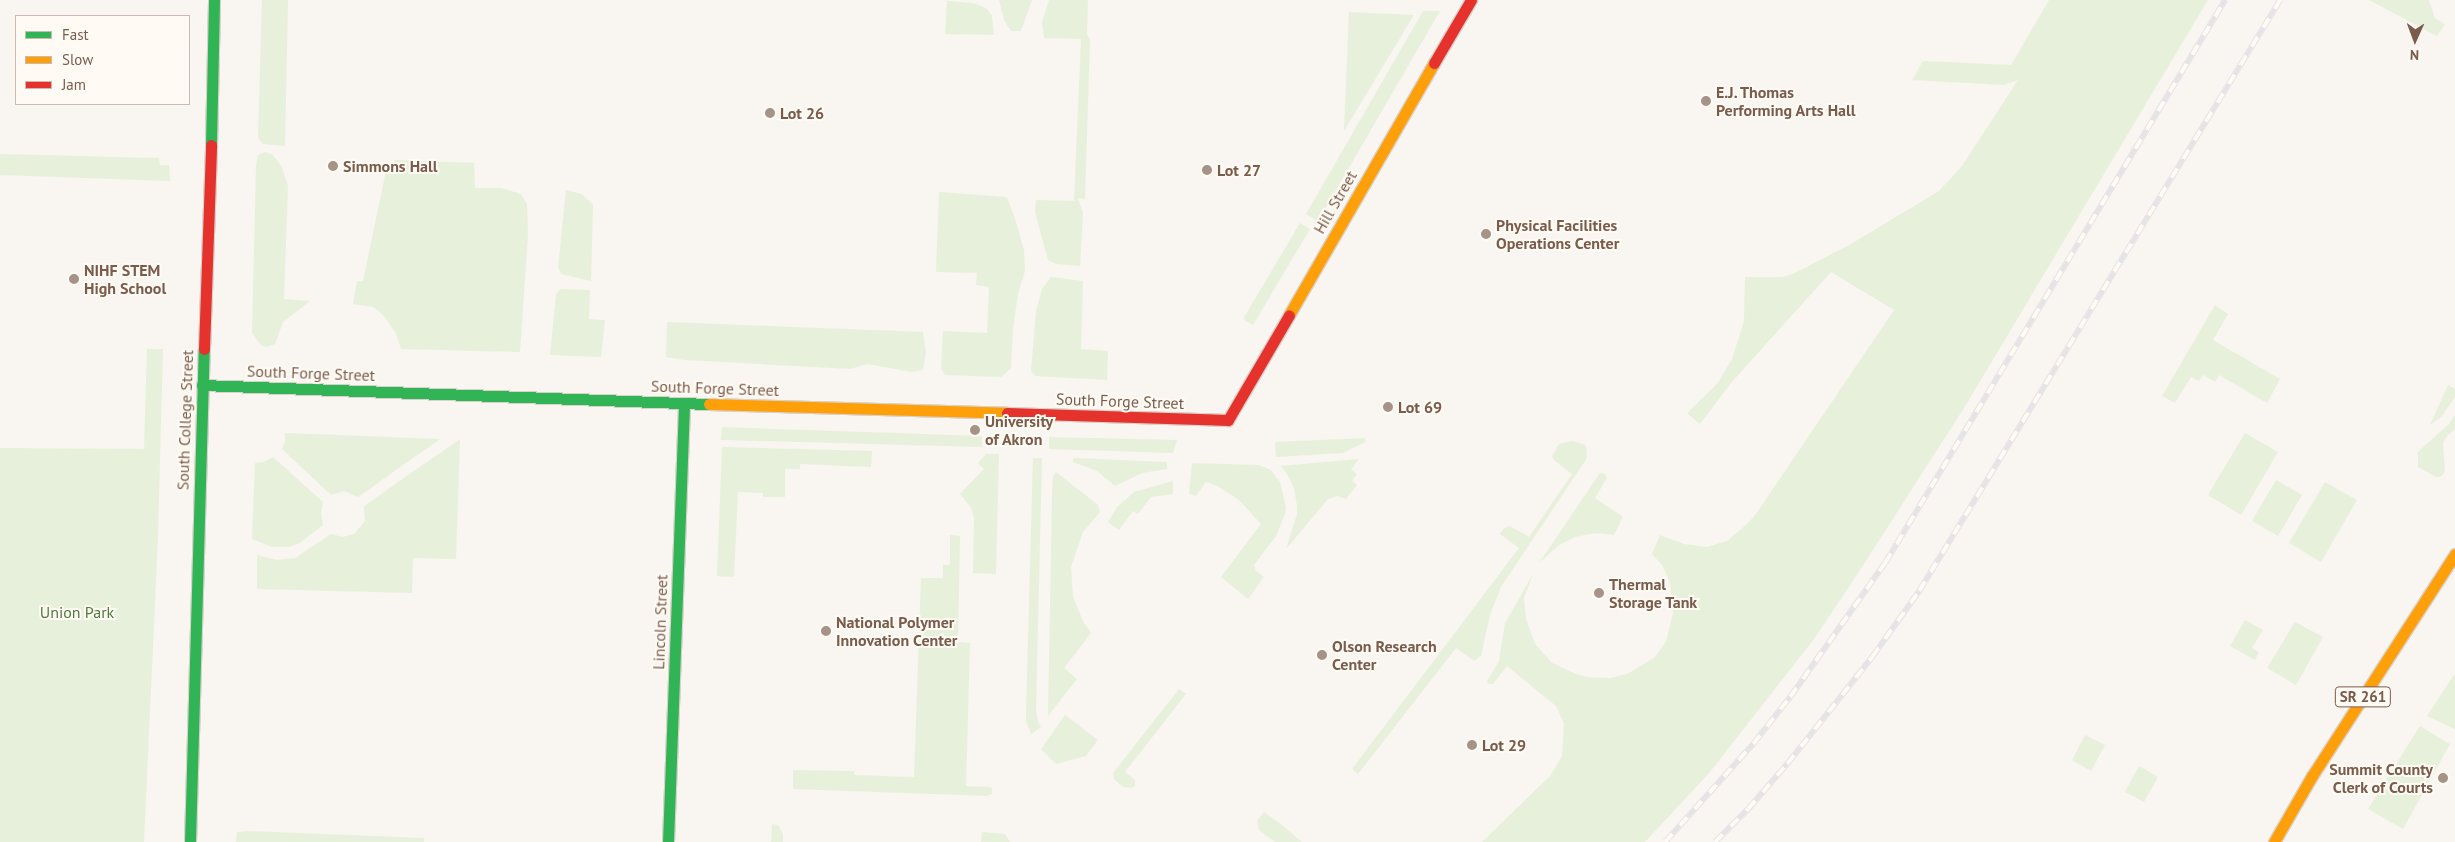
<!DOCTYPE html>
<style>
body{margin:0}
#map{position:relative;width:2455px;height:842px;overflow:hidden;background:#f9f5f0;font-family:"PT Sans",sans-serif}
div>[style]{position:absolute}
.green>*{inset:0;background:#e7f0db}
.roads{filter:drop-shadow(1px 0 #d9d2cb) drop-shadow(-1px 0 #d9d2cb) drop-shadow(0 1px #d9d2cb) drop-shadow(0 -1px #d9d2cb)}
.fast>*{height:11px;margin:-5.5px;padding:0 5.5px;transform-origin:5.5px;border-radius:5.5px;background:#30b455}
.slow>*{height:11px;margin:-5.5px;padding:0 5.5px;transform-origin:5.5px;border-radius:5.5px;background:#ff9f0a}
.jam>*{height:11px;margin:-5.5px;padding:0 5.5px;transform-origin:5.5px;border-radius:5.5px;background:#e5322d}
.rail>*{height:5.5px;margin-top:-2.75px;transform-origin:0;background:repeating-linear-gradient(90deg,#fffaf3 0 11px,#e6e3e7 0 22px);box-sizing:border-box;border-block:1px solid #e6e3e7}
.dots>*{width:14px;height:14px;translate:-50% -50%;box-sizing:border-box;border:2px solid #fffaf3;border-radius:50%}
span{translate:-50% -50%;white-space:nowrap;text-align:center;line-height:1.15;-webkit-text-stroke:4px #fffaf3;paint-order:stroke}
.shield-label span{padding:1px 4px;background:#fffaf3;border:1px solid;border-radius:4px;-webkit-text-stroke-width:0}
.shield-label{font-size:15px;color:#7a5c4d;font-weight:700}
.poi-label{font-size:16px;color:#7a5c4d;font-weight:700}
.left{translate:0 -50%;text-align:left}
.right{translate:-100% -50%;text-align:right}
.street-label{font-size:16px;color:#7a5c4d}
.park-label{font-size:16px;color:#537a41}
.legend{position:absolute;left:15px;top:15px;width:175px;height:90px;box-sizing:border-box;background:#fffaf3;border:1px solid #cabbb1;margin:0;padding:6px 9px;list-style:none;font-size:15px;color:#7a5c4d}
.legend li{display:flex;align-items:center;gap:10px;height:25px}
.legend b{width:25px;border:1px solid #cabbb1}
.north{position:absolute;left:2390px;top:15px;width:50px;height:50px;-webkit-text-stroke:4px #fffaf3;paint-order:stroke;rotate:182deg;font-size:14px;font-weight:700;line-height:20px;text-align:center;color:#7a5c4d}
.north::after{content:'';display:block;margin:auto;width:18px;height:22px;background:#7a5c4d;clip-path:polygon(50% 0,100% 100%,50% 72%,0 100%)}
</style>
<div id="map">
<div class="green">
<div style="clip-path:polygon(262px 0,288px 0,285px 146px,263px 144px,258px 138px)"></div>
<div style="clip-path:polygon(999px 0,1032px 0,1021px 31px,1011px 31px,1004px 20px)"></div>
<div style="clip-path:polygon(1049px 0,1088px 0,1087px 34px,1090px 40px,1085px 199px,1078px 198px,1083px 213px,1080px 266px,1056px 264px,1048px 260px,1035px 212px,1036px 200px,1074px 201px,1081px 39px,1044px 38px,1042px 22px)"></div>
<div style="clip-path:polygon(2049px 0,2208px 0,1964px 408px,1851px 584px,1814px 639px,1710px 772px,1645px 842px,1482px 842px,1551px 775px,1562px 756px,1564px 723px,1556px 706px,1507px 666px,1493px 684px,1488px 684px,1487px 681px,1499px 661px,1505px 623px,1533px 574px,1524px 598px,1526px 619px,1535px 644px,1552px 663px,1576px 674px,1588px 677px,1610px 678px,1627px 674px,1654px 658px,1666px 642px,1673px 613px,1670px 582px,1662px 565px,1652px 554px,1660px 535px,1684px 544px,1707px 547px,1727px 541px,1746px 525px,1756px 514px,1894px 310px,1831px 272px,1731px 383px,1700px 424px,1688px 414px,1689px 411px,1717px 384px,1732px 359px,1744px 321px,1745px 277px,1782px 277px,1793px 274px,1851px 244px,1939px 191px,1962px 166px,2018px 80px,2004px 85px,1912px 80px,1923px 61px,2011px 65px)"></div>
<div style="clip-path:polygon(2369px 0,2429px 0,2435px 18px,2445px 24px,2437px 36px)"></div>
<div style="clip-path:polygon(947px 1px,974px 3px,987px 9px,992px 16px,994px 35px,945px 34px)"></div>
<div style="clip-path:polygon(1423px 11px,1440px 11px,1318px 221px,1306px 214px)"></div>
<div style="clip-path:polygon(1349px 12px,1414px 15px,1344px 131px)"></div>
<div style="clip-path:polygon(265px 152px,273px 155px,282px 167px,288px 186px,284px 299px,310px 301px,283px 322px,275px 344px,266px 347px,261px 345px,252px 333px,256px 166px,258px 155px)"></div>
<div style="clip-path:polygon(0 154px,159px 158px,160px 165px,169px 165px,170px 181px,0 175px)"></div>
<div style="clip-path:polygon(395px 160px,474px 163px,475px 188px,501px 188px,521px 194px,527px 204px,528px 235px,520px 352px,401px 349px,396px 333px,384px 316px,374px 307px,353px 304px,357px 281px,363px 281px,386px 171px)"></div>
<div style="clip-path:polygon(566px 190px,582px 194px,593px 205px,591px 281px,561px 274px,558px 267px)"></div>
<div style="clip-path:polygon(939px 192px,1007px 197px,1016px 222px,1024px 250px,1025px 271px,1018px 294px,1013px 329px,1011px 368px,1001px 377px,945px 375px,941px 369px,943px 331px,987px 333px,989px 287px,976px 285px,977px 273px,936px 272px)"></div>
<div style="clip-path:polygon(1300px 223px,1310px 229px,1253px 325px,1243px 319px)"></div>
<div style="clip-path:polygon(1051px 277px,1083px 281px,1081px 349px,1108px 351px,1107px 380px,1036px 376px,1031px 371px,1036px 311px,1042px 289px)"></div>
<div style="clip-path:polygon(561px 289px,590px 290px,589px 319px,605px 320px,601px 357px,550px 355px,556px 294px)"></div>
<div style="clip-path:polygon(2215px 305px,2228px 314px,2213px 340px,2280px 379px,2267px 403px,2219px 375px,2215px 382px,2203px 375px,2199px 381px,2191px 377px,2175px 403px,2162px 396px)"></div>
<div style="clip-path:polygon(667px 322px,923px 332px,926px 353px,923px 370px,912px 372px,868px 364px,850px 369px,684px 360px,666px 357px)"></div>
<div style="clip-path:polygon(147px 349px,163px 349px,158px 537px,144px 842px,0 842px,0 448px,144px 449px)"></div>
<div style="clip-path:polygon(2448px 385px,2455px 389px,2455px 397px,2441px 417px,2430px 425px)"></div>
<div style="clip-path:polygon(2455px 415px,2455px 429px,2447px 436px,2443px 443px,2445px 471px,2442px 476px,2436px 477px,2418px 467px,2418px 452px,2449px 424px)"></div>
<div style="clip-path:polygon(722px 427px,982px 436px,982px 447px,721px 440px)"></div>
<div style="clip-path:polygon(285px 433px,440px 439px,358px 497px,344px 491px,331px 495px,282px 449px,285px 442px)"></div>
<div style="clip-path:polygon(2245px 433px,2278px 452px,2241px 515px,2208px 495px)"></div>
<div style="clip-path:polygon(1049px 437px,1177px 440px,1173px 453px,1049px 449px)"></div>
<div style="clip-path:polygon(1365px 438px,1365px 442px,1343px 453px,1276px 457px,1275px 442px)"></div>
<div style="clip-path:polygon(460px 439px,456px 559px,413px 558px,412px 593px,257px 589px,257px 555px,277px 560px,295px 558px,331px 534px,343px 537px,354px 534px,365px 521px,364px 506px)"></div>
<div style="clip-path:polygon(1572px 441px,1586px 445px,1587px 458px,1501px 587px,1490px 615px,1481px 656px,1474px 661px,1456px 648px,1358px 774px,1352px 769px,1519px 548px,1500px 534px,1504px 528px,1510px 526px,1529px 537px,1572px 474px,1554px 460px,1552px 456px,1559px 444px)"></div>
<div style="clip-path:polygon(722px 447px,872px 451px,871px 467px,800px 464px,800px 469px,785px 469px,785px 497px,763px 497px,763px 493px,738px 492px,734px 577px,717px 576px)"></div>
<div style="clip-path:polygon(986px 454px,999px 454px,996px 574px,973px 573px,974px 518px,971px 508px,960px 494px,984px 469px,978px 463px)"></div>
<div style="clip-path:polygon(273px 457px,323px 502px,321px 513px,323px 525px,300px 543px,288px 547px,272px 547px,252px 539px,255px 463px,264px 462px)"></div>
<div style="clip-path:polygon(1033px 458px,1042px 458px,1036px 708px,1038px 722px,1041px 727px,1031px 734px,1026px 721px,1026px 712px)"></div>
<div style="clip-path:polygon(1073px 458px,1167px 462px,1167px 469px,1142px 473px,1115px 486px,1097px 471px,1073px 462px)"></div>
<div style="clip-path:polygon(1359px 459px,1351px 469px,1357px 474px,1352px 481px,1357px 485px,1346px 499px,1337px 496px,1328px 499px,1286px 549px,1297px 514px,1297px 506px,1294px 488px,1286px 472px,1280px 466px)"></div>
<div style="clip-path:polygon(1192px 463px,1259px 465px,1271px 470px,1280px 482px,1286px 507px,1285px 514px,1276px 536px,1254px 565px,1256px 571px,1264px 577px,1248px 599px,1221px 577px,1261px 524px,1239px 500px,1218px 486px,1206px 482px,1196px 496px,1189px 494px)"></div>
<div style="clip-path:polygon(1056px 472px,1098px 505px,1100px 512px,1083px 532px,1071px 567px,1073px 597px,1083px 621px,1091px 633px,1064px 668px,1077px 679px,1048px 716px,1052px 495px,1053px 477px)"></div>
<div style="clip-path:polygon(1600px 473px,1605px 474px,1607px 478px,1595px 498px,1623px 517px,1614px 535px,1595px 533px,1575px 537px,1559px 545px,1539px 563px)"></div>
<div style="clip-path:polygon(2276px 480px,2302px 495px,2278px 536px,2252px 521px)"></div>
<div style="clip-path:polygon(1173px 481px,1173px 494px,1151px 497px,1138px 514px,1133px 511px,1119px 530px,1108px 522px,1117px 507px,1134px 492px)"></div>
<div style="clip-path:polygon(2325px 482px,2357px 500px,2321px 562px,2289px 543px)"></div>
<div style="clip-path:polygon(950px 535px,960px 536px,958px 642px,970px 643px,966px 786px,989px 787px,992px 788px,992px 794px,987px 796px,793px 789px,793px 770px,854px 771px,855px 775px,914px 777px,921px 578px,943px 578px,943px 565px,950px 565px)"></div>
<div style="clip-path:polygon(2245px 620px,2263px 630px,2252px 648px,2259px 652px,2255px 660px,2230px 646px)"></div>
<div style="clip-path:polygon(2295px 622px,2323px 637px,2296px 685px,2267px 668px)"></div>
<div style="clip-path:polygon(2455px 673px,2455px 729px,2427px 716px)"></div>
<div style="clip-path:polygon(1179px 689px,1186px 694px,1125px 772px,1135px 780px,1135px 786px,1132px 788px,1123px 787px,1114px 779px,1113px 773px)"></div>
<div style="clip-path:polygon(1065px 715px,1098px 740px,1086px 756px,1056px 764px,1041px 749px)"></div>
<div style="clip-path:polygon(2420px 726px,2450px 744px,2403px 829px,2368px 809px)"></div>
<div style="clip-path:polygon(2085px 735px,2105px 745px,2091px 771px,2072px 760px)"></div>
<div style="clip-path:polygon(2139px 766px,2158px 777px,2144px 802px,2125px 792px)"></div>
<div style="clip-path:polygon(1264px 812px,1282px 825px,1302px 842px,1275px 842px,1259px 830px,1257px 821px)"></div>
<div style="clip-path:polygon(772px 824px,778px 825px,783px 834px,783px 842px,771px 842px)"></div>
<div style="clip-path:polygon(248px 831px,424px 838px,424px 842px,236px 842px,237px 832px)"></div>
<div style="clip-path:polygon(982px 832px,1005px 834px,1010px 842px,981px 842px)"></div>
</div>
<div class="roads">
<div class="fast">
<div style="left:211px;top:145px;width:145px;rotate:-88.8deg"></div>
<div style="left:202px;top:385px;width:507px;rotate:2.15deg"></div>
<div style="left:190px;top:842px;width:493px;rotate:-88.4deg"></div>
<div style="left:668px;top:842px;width:439px;rotate:-87.9deg"></div>
</div>
<div class="slow">
<div style="left:1289px;top:315px;width:291px;rotate:-60.1deg"></div>
<div style="left:709px;top:404px;width:298px;rotate:1.7deg"></div>
<div style="left:2274px;top:842px;width:76px;rotate:-60.1deg"></div>
<div style="left:2312px;top:776px;width:264px;rotate:-57.2deg"></div>
</div>
<div class="jam">
<div style="left:1434px;top:63px;width:73px;rotate:-59.6deg"></div>
<div style="left:204px;top:349px;width:204px;rotate:-88deg"></div>
<div style="left:1007px;top:413px;width:221px;rotate:1.8deg"></div>
<div style="left:1228px;top:420px;width:121px;rotate:-59.8deg"></div>
</div>
</div>
<div class="rail">
<div style="left:1665px;top:842px;width:132px;rotate:-48.1deg"></div>
<div style="left:1753px;top:744px;width:60px;rotate:-51.8deg"></div>
<div style="left:1790px;top:697px;width:164px;rotate:-54.7deg"></div>
<div style="left:1885px;top:563px;width:658px;rotate:-58.87deg"></div>
<div style="left:1715px;top:842px;width:47px;rotate:-45deg"></div>
<div style="left:1748px;top:809px;width:60px;rotate:-49.1deg"></div>
<div style="left:1787px;top:764px;width:137px;rotate:-51.5deg"></div>
<div style="left:1872px;top:657px;width:81px;rotate:-54.5deg"></div>
<div style="left:1919px;top:591px;width:693px;rotate:-58.58deg"></div>
</div>
<div class="dots">
<div style="left:1706px;top:101px;background:#a69286"></div>
<div style="left:770px;top:113px;background:#a69286"></div>
<div style="left:333px;top:166px;background:#a69286"></div>
<div style="left:1207px;top:170px;background:#a69286"></div>
<div style="left:1486px;top:234px;background:#a69286"></div>
<div style="left:74px;top:279px;background:#a69286"></div>
<div style="left:1388px;top:407px;background:#a69286"></div>
<div style="left:975px;top:430px;background:#a69286"></div>
<div style="left:1599px;top:593px;background:#a69286"></div>
<div style="left:826px;top:631px;background:#a69286"></div>
<div style="left:1322px;top:655px;background:#a69286"></div>
<div style="left:1472px;top:745px;background:#a69286"></div>
<div style="left:2443px;top:778px;background:#a69286"></div>
</div>
<div class="shield-label">
<span style="left:2363px;top:697px">SR 261</span>
</div>
<div class="poi-label">
<span class="left" style="left:1716px;top:101px">E.J. Thomas<br>Performing Arts Hall</span>
<span class="left" style="left:780px;top:113px">Lot 26</span>
<span class="left" style="left:343px;top:166px">Simmons Hall</span>
<span class="left" style="left:1217px;top:170px">Lot 27</span>
<span class="left" style="left:1496px;top:234px">Physical Facilities<br>Operations Center</span>
<span class="left" style="left:84px;top:279px">NIHF STEM<br>High School</span>
<span class="left" style="left:1398px;top:407px">Lot 69</span>
<span class="left" style="left:985px;top:430px">University<br>of Akron</span>
<span class="left" style="left:1609px;top:593px">Thermal<br>Storage Tank</span>
<span class="left" style="left:836px;top:631px">National Polymer<br>Innovation Center</span>
<span class="left" style="left:1332px;top:655px">Olson Research<br>Center</span>
<span class="left" style="left:1482px;top:745px">Lot 29</span>
<span class="right" style="left:2433px;top:778px">Summit County<br>Clerk of Courts</span>
</div>
<div class="street-label">
<span style="left:1335px;top:202px;rotate:-60deg">Hill Street</span>
<span style="left:311px;top:373px;rotate:2deg">South Forge Street</span>
<span style="left:715px;top:388px;rotate:2deg">South Forge Street</span>
<span style="left:1120px;top:401px;rotate:2deg">South Forge Street</span>
<span style="left:185px;top:420px;rotate:-88deg">South College Street</span>
<span style="left:660px;top:622px;rotate:-88deg">Lincoln Street</span>
</div>
<div class="park-label">
<span style="left:77px;top:612px">Union Park</span>
</div>
<ul class="legend">
<li><b style="height:6px;background:#30b455"></b>Fast</li>
<li><b style="height:6px;background:#ff9f0a"></b>Slow</li>
<li><b style="height:6px;background:#e5322d"></b>Jam</li>
</ul>
<div class="north">N</div>
</div>
